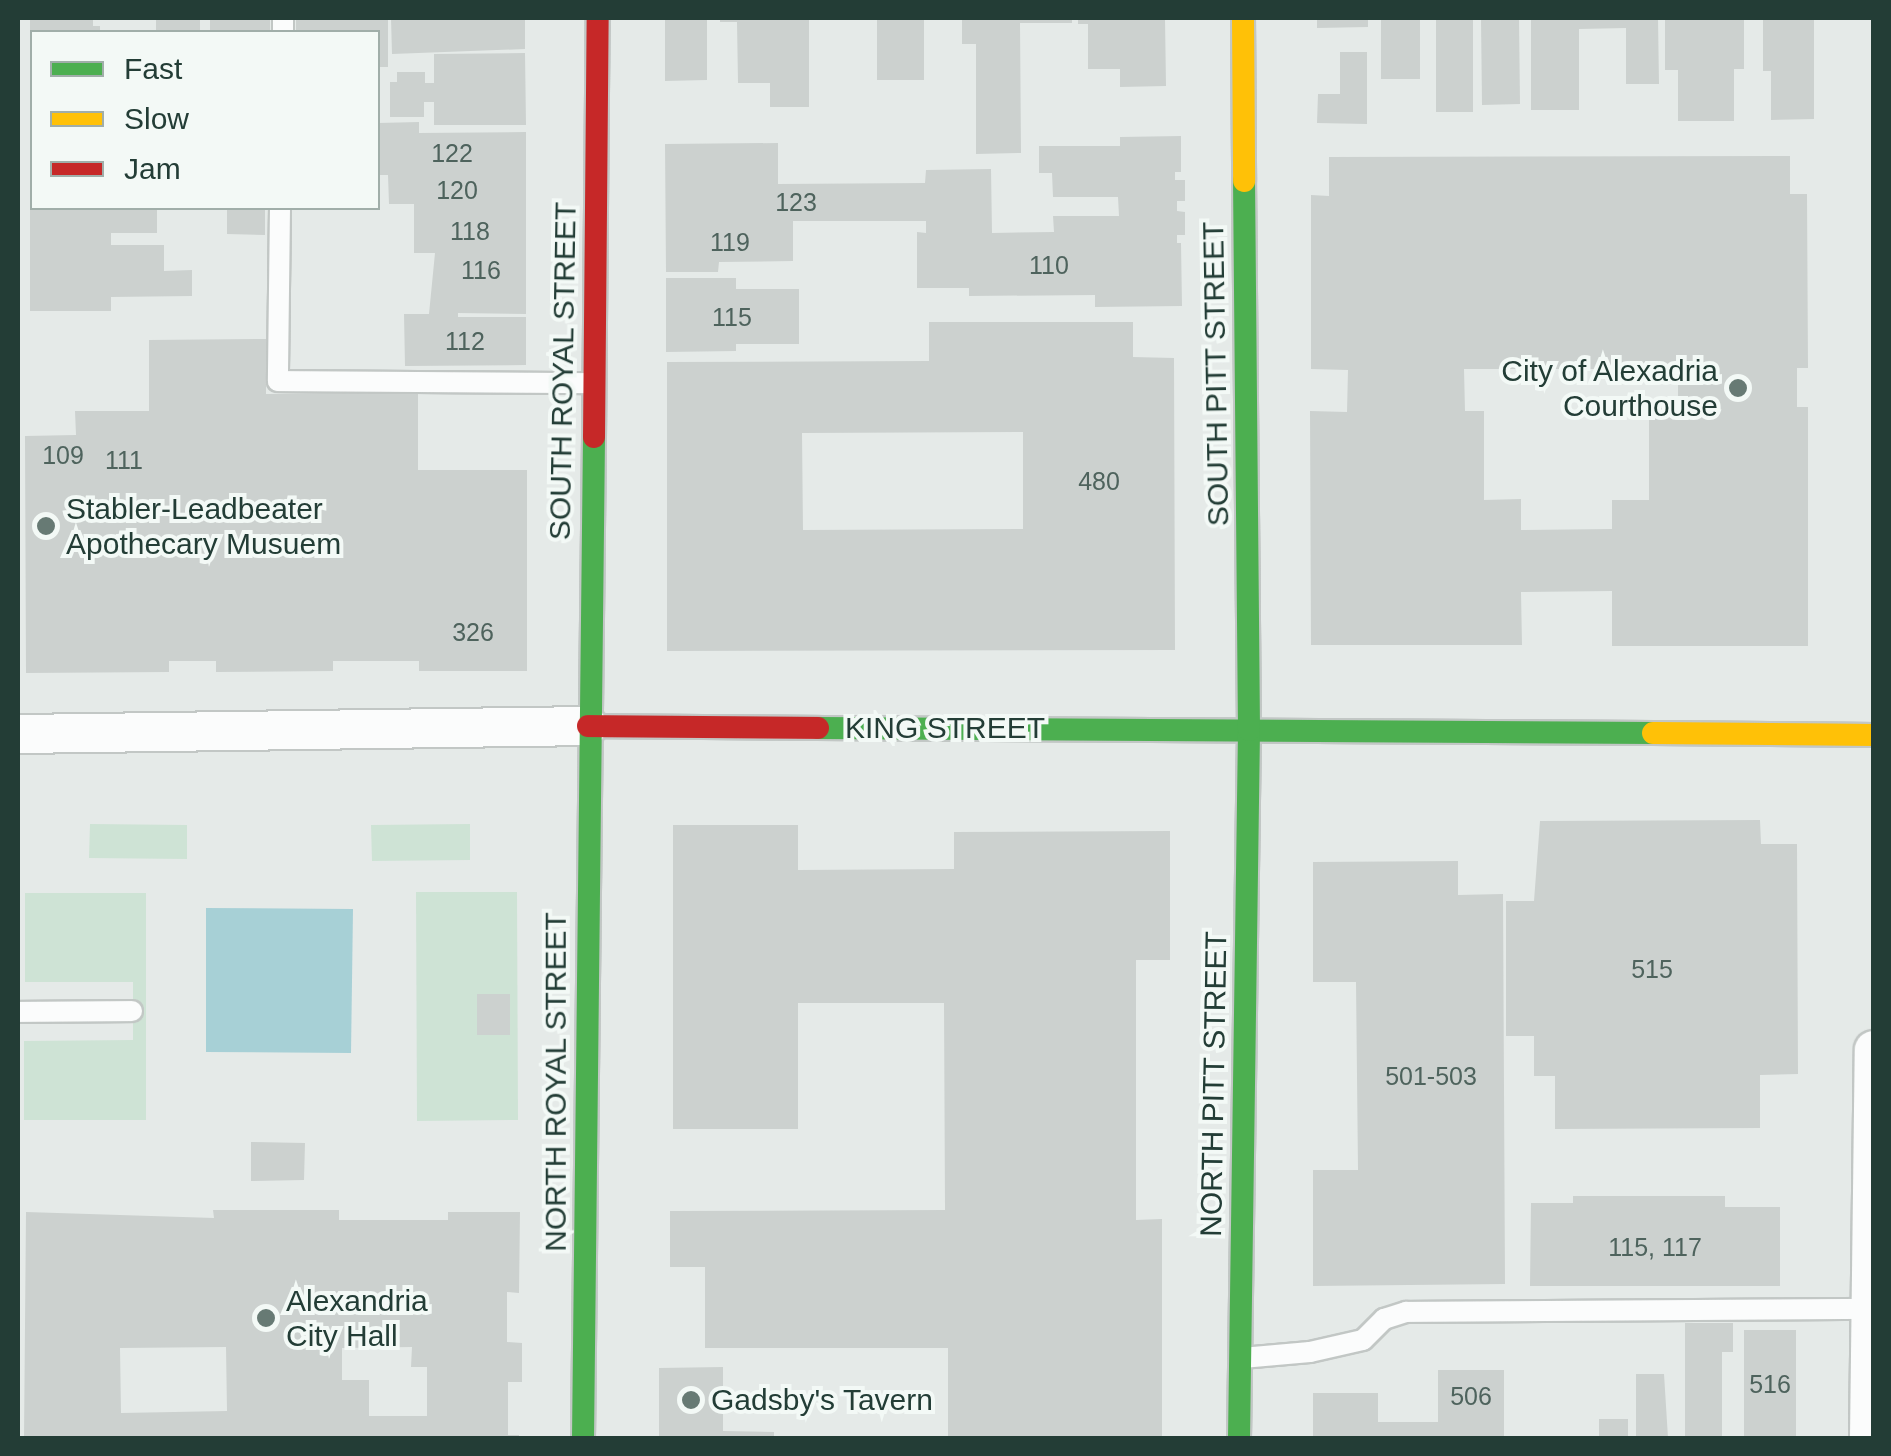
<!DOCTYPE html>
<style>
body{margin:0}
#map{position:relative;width:1891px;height:1456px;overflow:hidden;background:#e5eae8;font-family:Arial,sans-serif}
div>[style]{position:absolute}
.green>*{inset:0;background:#cee3d5}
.water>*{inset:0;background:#a7d0d6}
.building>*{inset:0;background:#ccd1cf}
.roads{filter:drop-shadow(2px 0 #c2c7c5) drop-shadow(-2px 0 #c2c7c5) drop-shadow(0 2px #c2c7c5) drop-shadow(0 -2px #c2c7c5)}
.lane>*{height:20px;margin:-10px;padding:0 10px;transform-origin:10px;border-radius:10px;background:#fbfcfc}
.street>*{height:38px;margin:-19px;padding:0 19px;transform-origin:19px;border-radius:19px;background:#fbfcfc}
.fast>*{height:22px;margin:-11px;padding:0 11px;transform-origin:11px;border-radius:11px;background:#4caf50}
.slow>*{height:22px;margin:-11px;padding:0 11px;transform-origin:11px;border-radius:11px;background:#ffc107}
.jam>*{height:22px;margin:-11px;padding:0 11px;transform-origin:11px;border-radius:11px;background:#c62828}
.dots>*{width:28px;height:28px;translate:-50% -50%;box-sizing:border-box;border:5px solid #f3f9f6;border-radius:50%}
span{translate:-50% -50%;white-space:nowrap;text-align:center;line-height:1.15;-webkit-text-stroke:8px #f3f9f6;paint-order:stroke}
.number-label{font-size:25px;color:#4e635d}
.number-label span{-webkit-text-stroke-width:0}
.street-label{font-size:30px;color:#233d36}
.poi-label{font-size:30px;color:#233d36}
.right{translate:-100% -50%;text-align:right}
.left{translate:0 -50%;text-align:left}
.frame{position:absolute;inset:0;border:20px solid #233d36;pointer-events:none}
.legend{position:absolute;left:30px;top:30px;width:350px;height:180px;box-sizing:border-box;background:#f3f9f6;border:2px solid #a0aea9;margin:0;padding:12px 18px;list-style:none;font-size:30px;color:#233d36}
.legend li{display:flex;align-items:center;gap:20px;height:50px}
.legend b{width:50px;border:2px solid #a0aea9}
</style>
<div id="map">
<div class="green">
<div style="clip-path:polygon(90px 824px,187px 825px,187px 859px,89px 858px)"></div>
<div style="clip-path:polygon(470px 824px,470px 860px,372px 861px,371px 825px)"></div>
<div style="clip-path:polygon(416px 892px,517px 892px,518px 1120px,417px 1121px)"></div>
<div style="clip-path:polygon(25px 893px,146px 893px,146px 1120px,24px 1120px,24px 1041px,133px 1040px,133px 982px,25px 982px)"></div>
</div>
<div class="water">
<div style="clip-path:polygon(206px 908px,353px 909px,351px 1053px,206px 1052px)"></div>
</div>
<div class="building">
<div style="clip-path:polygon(30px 18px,93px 18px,93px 26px,100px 26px,100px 32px,30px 32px)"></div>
<div style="clip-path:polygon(156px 18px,200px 18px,200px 32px,156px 32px)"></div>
<div style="clip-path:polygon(210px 18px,270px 18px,270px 32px,210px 32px)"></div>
<div style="clip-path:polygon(296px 18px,388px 18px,388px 67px,378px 67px,378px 32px,296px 32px)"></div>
<div style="clip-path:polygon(391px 18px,525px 18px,525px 49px,392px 54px)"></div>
<div style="clip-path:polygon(665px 18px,707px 18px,707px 80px,665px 81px)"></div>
<div style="clip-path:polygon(720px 18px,809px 18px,809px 107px,770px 107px,770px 83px,738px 83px,737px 22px,720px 22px)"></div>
<div style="clip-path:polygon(877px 18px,924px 18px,924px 80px,877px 80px)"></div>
<div style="clip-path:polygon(962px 18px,1072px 18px,1072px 23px,1020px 23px,1021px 153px,976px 154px,976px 44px,962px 44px)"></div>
<div style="clip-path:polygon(1078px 18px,1165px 18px,1166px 86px,1120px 87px,1120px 69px,1088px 69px,1088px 24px,1078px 24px)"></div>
<div style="clip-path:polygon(1317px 18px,1368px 18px,1368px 27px,1317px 28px)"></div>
<div style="clip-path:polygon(1381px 18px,1420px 18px,1420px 79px,1381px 79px)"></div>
<div style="clip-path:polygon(1436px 18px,1473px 18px,1473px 112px,1436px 112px)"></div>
<div style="clip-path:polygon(1481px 18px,1519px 18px,1520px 104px,1482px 105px)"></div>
<div style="clip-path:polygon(1531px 18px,1658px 18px,1659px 84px,1626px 84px,1626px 28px,1579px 29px,1579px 110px,1531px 110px)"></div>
<div style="clip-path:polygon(1665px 18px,1744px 18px,1744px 69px,1734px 69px,1734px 121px,1678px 121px,1678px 70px,1665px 70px)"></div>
<div style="clip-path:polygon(1763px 18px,1814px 18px,1814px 119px,1771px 120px,1771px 71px,1763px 71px)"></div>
<div style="clip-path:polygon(1340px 52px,1367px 52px,1367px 124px,1317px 123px,1318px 94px,1340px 94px)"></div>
<div style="clip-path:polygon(525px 53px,526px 125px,434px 125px,434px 102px,424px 102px,424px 117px,390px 117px,390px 82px,397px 82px,397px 72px,425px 72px,425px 83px,434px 83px,434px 54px)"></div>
<div style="clip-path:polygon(419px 122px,419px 133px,526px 132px,526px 314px,458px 313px,458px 317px,526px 317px,526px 365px,405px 366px,404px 314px,429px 314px,435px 253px,414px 253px,414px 204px,389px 204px,388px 175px,378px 175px,378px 123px)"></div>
<div style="clip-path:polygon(1181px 136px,1181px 172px,1175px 172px,1175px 180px,1185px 180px,1185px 201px,1177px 201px,1177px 211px,1185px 212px,1185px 235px,1177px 235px,1177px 243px,1181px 243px,1182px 306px,1095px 307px,1095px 295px,969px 296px,969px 288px,917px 288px,917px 232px,926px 233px,926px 221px,793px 221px,793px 261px,719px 262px,718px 272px,666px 272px,665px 144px,778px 143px,778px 184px,925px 183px,926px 170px,991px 169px,992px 233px,1054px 232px,1053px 216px,1119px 216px,1118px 197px,1053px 197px,1052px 173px,1039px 173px,1039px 146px,1120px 146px,1120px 137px)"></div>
<div style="clip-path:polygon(evenodd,1790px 156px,1790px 194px,1807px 194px,1808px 368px,1797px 368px,1797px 407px,1808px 407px,1808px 646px,1612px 646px,1612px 591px,1521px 592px,1522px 645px,1311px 645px,1310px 411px,1347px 412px,1348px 370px,1311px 369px,1311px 195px,1329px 196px,1329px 157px,1790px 156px,1464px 369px,1678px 369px,1678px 408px,1649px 408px,1649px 500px,1612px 500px,1612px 529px,1521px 530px,1521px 499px,1484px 500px,1484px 411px,1465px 411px,1464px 369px)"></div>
<div style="clip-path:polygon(30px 208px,157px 208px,157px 233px,111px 233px,111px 245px,164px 245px,164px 271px,192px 270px,192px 296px,111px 297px,111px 311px,30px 311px)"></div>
<div style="clip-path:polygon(227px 208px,265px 208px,265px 235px,227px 234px)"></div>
<div style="clip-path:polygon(666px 278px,736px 278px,736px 289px,799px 289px,799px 344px,736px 344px,736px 351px,666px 352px)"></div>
<div style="clip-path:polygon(evenodd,929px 322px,1133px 322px,1133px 357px,1174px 358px,1175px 650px,667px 651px,667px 362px,929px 361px,929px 322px,1023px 432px,1023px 529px,803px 530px,802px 433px,1023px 432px)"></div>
<div style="clip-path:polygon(266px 339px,266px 394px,418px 393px,418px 470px,527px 470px,527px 671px,419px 671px,419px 661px,333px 661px,333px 671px,216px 672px,216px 661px,169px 661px,169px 672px,26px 673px,25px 436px,76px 435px,75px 411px,149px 411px,149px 340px)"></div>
<div style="clip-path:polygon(1760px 820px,1761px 844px,1797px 844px,1798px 1074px,1760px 1075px,1760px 1128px,1555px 1129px,1555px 1076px,1534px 1076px,1534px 1036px,1506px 1036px,1506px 901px,1534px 901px,1540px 821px)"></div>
<div style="clip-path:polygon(673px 825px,798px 825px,798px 870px,954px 869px,954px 832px,1170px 831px,1170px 960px,1136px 960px,1136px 1220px,1162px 1219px,1162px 1438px,948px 1438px,948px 1348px,705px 1348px,705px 1267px,670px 1267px,670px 1211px,945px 1210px,944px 1003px,798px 1003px,798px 1129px,673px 1129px)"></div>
<div style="clip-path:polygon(1458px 861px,1458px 895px,1503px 894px,1505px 1284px,1313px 1286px,1313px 1170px,1358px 1170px,1356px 982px,1313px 982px,1313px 862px)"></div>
<div style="clip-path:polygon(477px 994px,510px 994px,510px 1035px,477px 1035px)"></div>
<div style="clip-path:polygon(251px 1142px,305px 1143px,304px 1180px,251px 1181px)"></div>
<div style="clip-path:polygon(1573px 1196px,1725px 1196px,1725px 1207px,1780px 1207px,1780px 1286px,1530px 1286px,1531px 1203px,1573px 1203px)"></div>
<div style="clip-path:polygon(evenodd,213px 1210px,339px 1210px,339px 1220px,448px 1220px,448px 1212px,520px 1212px,519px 1293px,507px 1292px,507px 1342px,522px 1343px,522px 1382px,508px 1382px,508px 1435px,519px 1435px,519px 1438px,24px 1438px,26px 1212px,214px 1218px,213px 1210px,226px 1347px,227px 1411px,121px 1413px,120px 1348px,226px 1347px,213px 1210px,412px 1347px,411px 1367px,427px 1367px,427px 1416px,369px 1416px,369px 1380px,342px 1380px,342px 1348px,412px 1347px)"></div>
<div style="clip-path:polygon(1685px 1323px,1733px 1323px,1733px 1352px,1722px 1352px,1722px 1438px,1685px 1438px)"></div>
<div style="clip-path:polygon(1744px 1330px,1796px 1330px,1796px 1438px,1744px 1438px)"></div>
<div style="clip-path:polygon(723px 1367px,723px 1431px,774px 1432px,774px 1438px,659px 1438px,659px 1368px)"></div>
<div style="clip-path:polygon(1438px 1370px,1504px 1370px,1504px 1438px,1313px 1438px,1313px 1393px,1378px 1393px,1378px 1422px,1438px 1422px)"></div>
<div style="clip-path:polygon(1636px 1374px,1664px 1374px,1668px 1438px,1636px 1438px)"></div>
<div style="clip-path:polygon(1599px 1419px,1628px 1419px,1628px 1438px,1599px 1438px)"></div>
</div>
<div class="roads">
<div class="lane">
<div style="left:283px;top:32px;width:14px;rotate:-90deg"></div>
<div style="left:280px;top:208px;width:173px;rotate:90.7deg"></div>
<div style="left:278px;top:381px;width:314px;rotate:0.4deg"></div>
<div style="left:18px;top:1012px;width:114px;rotate:-0.5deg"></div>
<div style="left:1242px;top:1358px;width:68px;rotate:-5deg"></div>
<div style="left:1310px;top:1352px;width:54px;rotate:-12.8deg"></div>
<div style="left:1363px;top:1340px;width:30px;rotate:-45deg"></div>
<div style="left:1384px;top:1319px;width:23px;rotate:-18deg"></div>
<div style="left:1406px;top:1312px;width:465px;rotate:-0.4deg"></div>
</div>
<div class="street">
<div style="left:18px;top:734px;width:570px;rotate:-0.8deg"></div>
<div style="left:1869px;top:1438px;width:388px;rotate:-89.3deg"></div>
</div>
<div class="fast">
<div style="left:818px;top:728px;width:835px;rotate:0.34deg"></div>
<div style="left:583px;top:1438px;width:1001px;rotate:-89.37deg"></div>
<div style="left:1239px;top:1438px;width:708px;rotate:-89.19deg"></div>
<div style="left:1249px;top:730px;width:549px;rotate:-90.52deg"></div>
</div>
<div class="slow">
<div style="left:1243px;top:18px;width:163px;rotate:89.6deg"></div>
<div style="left:1653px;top:733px;width:221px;rotate:0.5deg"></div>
</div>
<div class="jam">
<div style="left:594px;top:437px;width:419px;rotate:-89.5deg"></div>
<div style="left:588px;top:726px;width:230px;rotate:0.5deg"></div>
</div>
</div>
<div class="dots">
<div style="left:1738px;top:388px;background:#677a74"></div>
<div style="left:46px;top:526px;background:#677a74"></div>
<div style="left:266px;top:1318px;background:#677a74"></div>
<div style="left:691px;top:1400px;background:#677a74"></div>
</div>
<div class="number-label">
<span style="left:452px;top:153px">122</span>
<span style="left:457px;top:190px">120</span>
<span style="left:796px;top:202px">123</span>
<span style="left:470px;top:231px">118</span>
<span style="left:730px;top:242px">119</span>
<span style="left:1049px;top:265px">110</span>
<span style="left:481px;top:270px">116</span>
<span style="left:732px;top:317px">115</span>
<span style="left:465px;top:341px">112</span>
<span style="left:63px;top:455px">109</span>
<span style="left:124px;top:460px">111</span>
<span style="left:1099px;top:481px">480</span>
<span style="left:473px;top:632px">326</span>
<span style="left:1652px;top:969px">515</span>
<span style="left:1431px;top:1076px">501-503</span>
<span style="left:1655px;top:1247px">115, 117</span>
<span style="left:1770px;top:1384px">516</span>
<span style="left:1471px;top:1396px">506</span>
</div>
<div class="street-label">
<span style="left:563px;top:371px;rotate:-89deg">SOUTH ROYAL STREET</span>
<span style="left:1216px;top:374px;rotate:-91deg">SOUTH PITT STREET</span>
<span style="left:945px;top:728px">KING STREET</span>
<span style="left:556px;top:1082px;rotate:-90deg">NORTH ROYAL STREET</span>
<span style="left:1214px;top:1084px;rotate:-89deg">NORTH PITT STREET</span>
</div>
<div class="poi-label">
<span class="right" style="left:1718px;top:388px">City of Alexadria<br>Courthouse</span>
<span class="left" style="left:66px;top:526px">Stabler-Leadbeater<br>Apothecary Musuem</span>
<span class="left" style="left:286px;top:1318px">Alexandria<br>City Hall</span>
<span class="left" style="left:711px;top:1400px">Gadsby's Tavern</span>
</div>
<div class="frame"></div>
<ul class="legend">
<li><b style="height:12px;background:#4caf50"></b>Fast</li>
<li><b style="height:12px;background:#ffc107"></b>Slow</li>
<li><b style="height:12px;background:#c62828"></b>Jam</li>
</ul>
</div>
